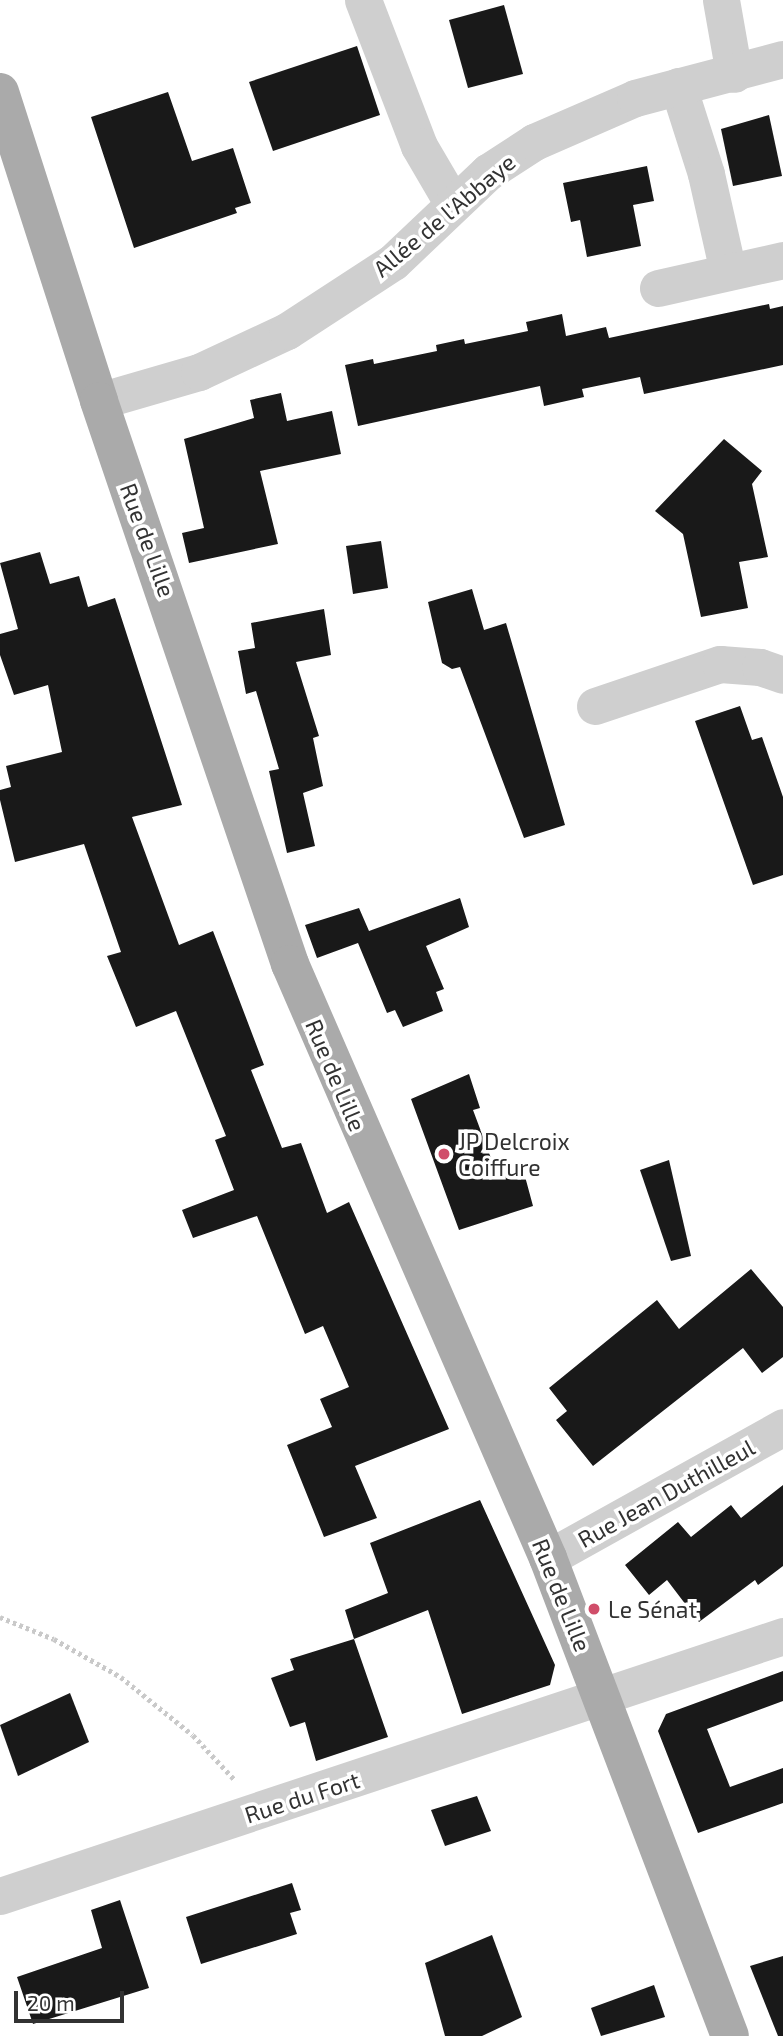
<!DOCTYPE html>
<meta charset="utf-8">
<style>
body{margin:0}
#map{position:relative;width:783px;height:2036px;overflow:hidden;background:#fff;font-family:"Exo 2",sans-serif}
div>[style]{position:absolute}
.building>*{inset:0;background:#191919}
.path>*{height:4.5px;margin-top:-2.25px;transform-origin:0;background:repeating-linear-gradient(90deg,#c9c9c9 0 3.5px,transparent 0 7px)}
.minor>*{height:37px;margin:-18.5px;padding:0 18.5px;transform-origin:18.5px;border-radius:18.5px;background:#cfcfcf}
.major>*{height:38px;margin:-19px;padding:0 19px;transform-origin:19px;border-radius:19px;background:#aaa}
.dots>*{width:19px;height:19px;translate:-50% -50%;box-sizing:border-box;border:4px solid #fff;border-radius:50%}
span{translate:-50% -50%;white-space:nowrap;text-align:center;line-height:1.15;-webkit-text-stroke:7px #fff;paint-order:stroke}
.street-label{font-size:23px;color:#323232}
.poi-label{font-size:23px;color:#323232}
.left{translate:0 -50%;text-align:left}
.scale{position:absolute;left:14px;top:1991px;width:110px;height:32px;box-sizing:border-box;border:4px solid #323232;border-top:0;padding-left:9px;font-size:21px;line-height:24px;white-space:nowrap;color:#323232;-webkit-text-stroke:5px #fff;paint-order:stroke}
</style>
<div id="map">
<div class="building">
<div style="clip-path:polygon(504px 5px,523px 74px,468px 88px,449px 20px)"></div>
<div style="clip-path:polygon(357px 46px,380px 115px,273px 151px,249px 82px)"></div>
<div style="clip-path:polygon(168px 92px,192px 161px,233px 148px,251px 203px,235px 208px,237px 213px,134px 248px,91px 117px)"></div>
<div style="clip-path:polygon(769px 115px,782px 176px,733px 186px,721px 129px)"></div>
<div style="clip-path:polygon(647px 166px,654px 201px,633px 205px,641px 246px,587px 257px,580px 220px,571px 222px,563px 183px)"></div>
<div style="clip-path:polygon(769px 304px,770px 309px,783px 306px,783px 365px,644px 394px,640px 377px,582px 389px,584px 397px,544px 406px,540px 386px,358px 426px,345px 365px,373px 359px,374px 364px,437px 351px,436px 345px,464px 339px,465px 344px,528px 331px,526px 322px,562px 314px,566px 336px,606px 327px,609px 338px)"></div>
<div style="clip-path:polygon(281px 393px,287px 421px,332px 411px,341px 454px,260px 471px,278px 544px,189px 563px,182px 533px,204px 528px,184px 439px,254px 418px,250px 400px)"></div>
<div style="clip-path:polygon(724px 439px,762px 471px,752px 484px,768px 557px,739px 562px,748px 608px,701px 617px,683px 534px,655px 511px)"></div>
<div style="clip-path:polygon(381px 541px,388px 588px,353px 594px,346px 546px)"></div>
<div style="clip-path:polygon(40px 552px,50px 584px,79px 576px,88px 607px,115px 598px,182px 805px,132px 817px,179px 945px,213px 931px,264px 1065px,251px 1070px,282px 1148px,301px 1143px,327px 1213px,349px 1202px,449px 1429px,355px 1466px,377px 1518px,324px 1537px,287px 1445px,332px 1427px,320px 1399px,349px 1387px,323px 1326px,305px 1334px,257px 1216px,193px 1238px,182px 1210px,234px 1190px,215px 1140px,226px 1136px,176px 1011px,136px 1027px,107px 956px,121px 952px,84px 844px,15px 862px,0 800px,0 790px,11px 787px,6px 766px,62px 752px,48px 685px,14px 695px,0 655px,0 634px,18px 629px,0 563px)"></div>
<div style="clip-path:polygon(472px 589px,484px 630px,506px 623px,565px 825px,524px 838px,460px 667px,452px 669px,442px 663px,428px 602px)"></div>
<div style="clip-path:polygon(324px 609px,331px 655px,296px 662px,319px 736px,313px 738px,323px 786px,303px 793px,315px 846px,287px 853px,269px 771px,279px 769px,256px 691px,246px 694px,238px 651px,255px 648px,251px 623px)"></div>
<div style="clip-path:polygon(740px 706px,752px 740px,762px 737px,783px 797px,783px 875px,753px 885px,695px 721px)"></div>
<div style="clip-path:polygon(460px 898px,469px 927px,426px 946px,444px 989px,436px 992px,443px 1011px,403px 1027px,395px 1010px,387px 1013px,358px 943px,317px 958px,305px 925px,359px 908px,369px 931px)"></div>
<div style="clip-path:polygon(469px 1074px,480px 1108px,473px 1110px,498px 1177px,523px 1169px,533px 1206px,459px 1230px,411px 1099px)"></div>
<div style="clip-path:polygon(669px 1160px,691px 1256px,671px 1261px,640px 1170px)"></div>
<div style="clip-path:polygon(751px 1269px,783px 1307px,783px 1357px,762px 1373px,743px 1348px,593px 1466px,556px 1420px,567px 1411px,549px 1388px,657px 1300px,679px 1329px)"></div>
<div style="clip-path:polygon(783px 1485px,783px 1566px,758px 1585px,755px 1580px,699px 1622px,667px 1580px,649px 1595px,625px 1565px,678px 1522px,691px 1537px,731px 1505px,741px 1518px)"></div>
<div style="clip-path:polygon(480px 1500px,555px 1665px,550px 1685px,462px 1714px,428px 1610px,354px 1639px,345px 1610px,388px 1593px,370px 1543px)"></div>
<div style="clip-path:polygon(354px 1639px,388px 1737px,316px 1761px,305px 1722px,290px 1727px,271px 1678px,294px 1670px,290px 1659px)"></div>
<div style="clip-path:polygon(783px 1671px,783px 1701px,707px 1729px,730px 1787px,783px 1768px,783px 1803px,698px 1833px,658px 1731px,666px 1714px)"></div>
<div style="clip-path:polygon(70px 1693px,89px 1742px,18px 1776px,0 1725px)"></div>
<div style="clip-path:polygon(477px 1796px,491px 1831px,445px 1846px,431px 1810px)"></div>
<div style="clip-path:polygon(292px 1883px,301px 1910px,290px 1913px,297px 1934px,201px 1964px,186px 1917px)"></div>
<div style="clip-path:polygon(120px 1900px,149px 1988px,33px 2024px,17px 1977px,102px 1948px,91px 1910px)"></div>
<div style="clip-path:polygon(492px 1935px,522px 2017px,482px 2036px,445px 2036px,425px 1963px)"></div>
<div style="clip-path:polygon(783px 1956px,783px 2036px,778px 2036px,750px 1966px)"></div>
<div style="clip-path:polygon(654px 1985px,665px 2017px,601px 2036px,591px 2008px)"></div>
</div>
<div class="path">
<div style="left:0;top:1617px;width:58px;rotate:22.2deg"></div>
<div style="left:54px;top:1639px;width:77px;rotate:29.6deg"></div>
<div style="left:121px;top:1677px;width:92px;rotate:38.9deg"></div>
<div style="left:193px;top:1735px;width:62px;rotate:47deg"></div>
</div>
<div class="minor">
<div style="left:363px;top:0;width:156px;rotate:69deg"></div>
<div style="left:419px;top:146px;width:67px;rotate:59.6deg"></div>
<div style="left:721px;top:0;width:75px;rotate:80deg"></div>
<div style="left:678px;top:86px;width:92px;rotate:72.3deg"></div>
<div style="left:706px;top:174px;width:100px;rotate:77.3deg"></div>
<div style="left:658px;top:288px;width:128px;rotate:-12.6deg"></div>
<div style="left:99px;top:401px;width:104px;rotate:-16.2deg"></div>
<div style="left:199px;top:372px;width:97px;rotate:-25deg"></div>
<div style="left:287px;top:331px;width:126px;rotate:-33.1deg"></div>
<div style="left:393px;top:262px;width:131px;rotate:-43.5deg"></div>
<div style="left:488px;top:172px;width:55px;rotate:-33.1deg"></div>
<div style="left:534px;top:142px;width:110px;rotate:-23.5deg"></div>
<div style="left:635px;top:98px;width:153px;rotate:-14.8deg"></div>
<div style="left:595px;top:706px;width:132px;rotate:-18.6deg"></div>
<div style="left:720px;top:664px;width:40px;rotate:4.3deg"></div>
<div style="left:760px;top:667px;width:24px;rotate:19deg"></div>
<div style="left:548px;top:1558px;width:269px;rotate:-29.1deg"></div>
<div style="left:0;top:1896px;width:825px;rotate:-18.37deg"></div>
</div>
<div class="major">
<div style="left:0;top:92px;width:324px;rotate:72.2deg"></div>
<div style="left:99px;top:401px;width:595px;rotate:71.26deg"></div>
<div style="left:290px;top:964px;width:648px;rotate:66.52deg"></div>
<div style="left:548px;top:1558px;width:511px;rotate:69.16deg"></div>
</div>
<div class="dots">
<div style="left:444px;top:1154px;background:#d04e6a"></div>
<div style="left:594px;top:1609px;background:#d04e6a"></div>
</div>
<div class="street-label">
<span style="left:444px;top:215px;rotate:-40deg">Allée de l'Abbaye</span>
<span style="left:148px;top:540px;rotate:70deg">Rue de Lille</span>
<span style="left:336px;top:1075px;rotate:67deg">Rue de Lille</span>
<span style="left:666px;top:1493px;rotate:-29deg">Rue Jean Duthilleul</span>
<span style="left:562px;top:1595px;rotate:68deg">Rue de Lille</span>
<span style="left:302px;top:1797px;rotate:-18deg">Rue du Fort</span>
</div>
<div class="poi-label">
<span class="left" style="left:458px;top:1154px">JP Delcroix<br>Coiffure</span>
<span class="left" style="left:608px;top:1609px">Le Sénat</span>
</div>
<div class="scale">20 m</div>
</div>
